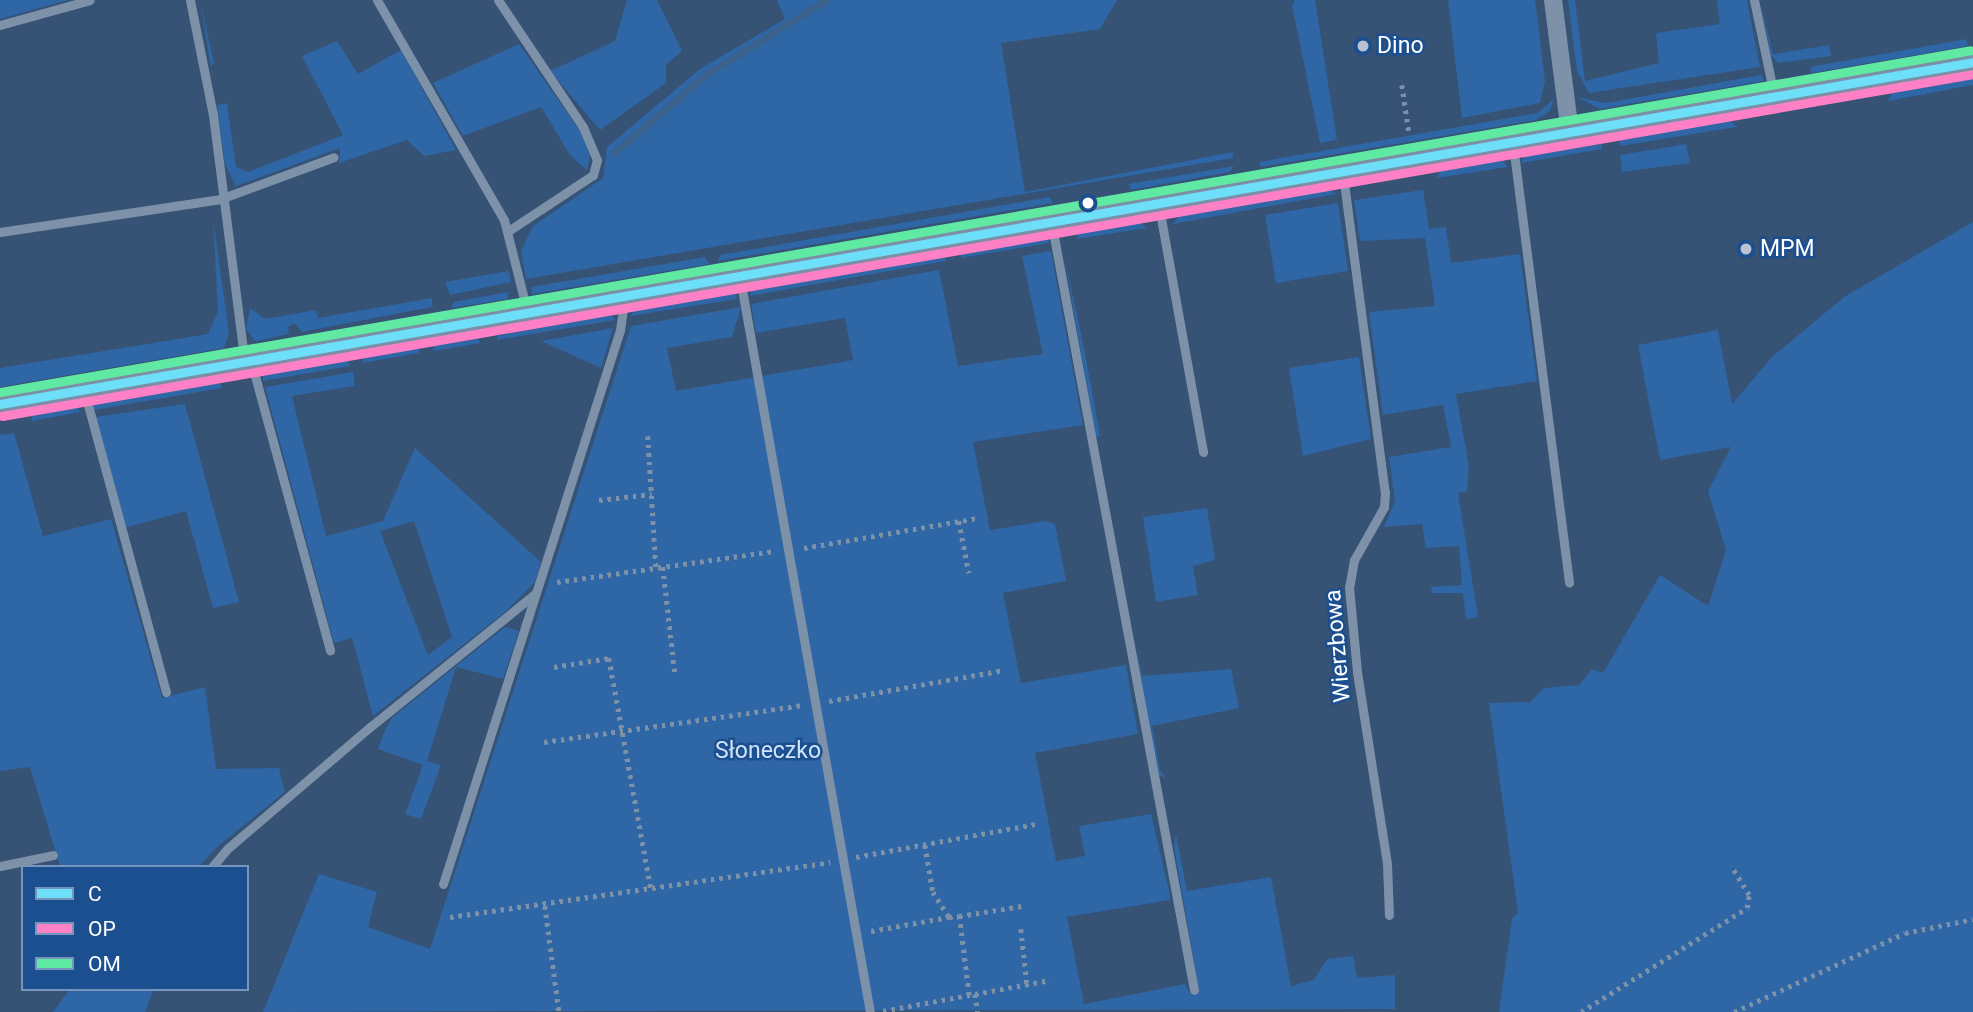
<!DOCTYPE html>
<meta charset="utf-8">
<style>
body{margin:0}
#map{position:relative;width:1973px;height:1012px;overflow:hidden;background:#365274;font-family:Roboto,sans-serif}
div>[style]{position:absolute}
.green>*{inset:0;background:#2f66a5}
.stream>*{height:7px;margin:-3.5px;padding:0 3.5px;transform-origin:3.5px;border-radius:3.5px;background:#3b618d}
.path>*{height:4.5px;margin-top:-2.25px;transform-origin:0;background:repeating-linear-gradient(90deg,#7d92a8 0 3.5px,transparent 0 8.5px)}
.service>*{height:9px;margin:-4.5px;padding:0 4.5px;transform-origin:4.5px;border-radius:4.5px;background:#7d92a8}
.minor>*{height:18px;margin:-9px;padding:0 9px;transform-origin:9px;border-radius:9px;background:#7d92a8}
.primary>*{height:28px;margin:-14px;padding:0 14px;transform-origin:14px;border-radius:14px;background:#7d8ea7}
.bus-1>*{height:9px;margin:-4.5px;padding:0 4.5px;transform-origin:4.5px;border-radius:4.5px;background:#6ddff8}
.bus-2>*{height:9px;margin:-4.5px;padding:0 4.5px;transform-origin:4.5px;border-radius:4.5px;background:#ff80c5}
.bus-3>*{height:9px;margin:-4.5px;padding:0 4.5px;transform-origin:4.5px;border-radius:4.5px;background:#60e9a3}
.dots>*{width:19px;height:19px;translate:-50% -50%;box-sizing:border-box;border:4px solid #1b4f8f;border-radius:50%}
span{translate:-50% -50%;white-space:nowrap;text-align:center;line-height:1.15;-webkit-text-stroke:5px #1b4f8f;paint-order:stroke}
.poi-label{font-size:23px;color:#fff}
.left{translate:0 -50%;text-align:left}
.street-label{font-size:23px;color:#fff}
.park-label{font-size:23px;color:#cfe3fa}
.legend{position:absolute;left:21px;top:865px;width:228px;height:126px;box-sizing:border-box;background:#1b4f8f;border:2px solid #7695bc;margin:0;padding:9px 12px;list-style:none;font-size:21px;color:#fff}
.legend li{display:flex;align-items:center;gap:14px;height:35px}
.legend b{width:35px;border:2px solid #7695bc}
</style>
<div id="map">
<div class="green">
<div style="clip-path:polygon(0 0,68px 0,0 19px)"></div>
<div style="clip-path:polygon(200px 0,214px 63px,211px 67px)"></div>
<div style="clip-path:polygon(627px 0,657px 0,682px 51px,666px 65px,666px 83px,600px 130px,550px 71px,615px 41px)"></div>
<div style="clip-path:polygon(777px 0,1117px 0,1100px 29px,1001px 43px,1025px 192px,1233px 152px,1233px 158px,526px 279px,521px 251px,533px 226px,603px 178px,607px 147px,700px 69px,785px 19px)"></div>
<div style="clip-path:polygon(1295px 0,1315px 0,1337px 140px,1320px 143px,1292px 5px)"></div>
<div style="clip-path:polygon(1448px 0,1535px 0,1545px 81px,1540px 103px,1462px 118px)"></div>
<div style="clip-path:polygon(1568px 0,1575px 0,1585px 81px,1659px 63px,1656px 33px,1720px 24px,1717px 0,1747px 0,1760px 67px,1589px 93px,1577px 71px)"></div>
<div style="clip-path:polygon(1760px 0,1773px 54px,1829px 45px,1831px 56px,1778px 63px,1771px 55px)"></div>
<div style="clip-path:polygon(1966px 39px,1968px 46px,1811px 73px,1810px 67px)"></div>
<div style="clip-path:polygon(337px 41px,358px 74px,401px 50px,456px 150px,424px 156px,407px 140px,339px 163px,340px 148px,236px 186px,225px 164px,217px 105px,227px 103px,236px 167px,248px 172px,343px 135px,302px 56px)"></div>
<div style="clip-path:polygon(519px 44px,582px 134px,590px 156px,587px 170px,570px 155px,541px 107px,463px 136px,433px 83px)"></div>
<div style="clip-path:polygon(1761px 75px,1764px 81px,1600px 109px,1577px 97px,1605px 103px)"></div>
<div style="clip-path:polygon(1973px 79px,1973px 85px,1888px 101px,1892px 93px)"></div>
<div style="clip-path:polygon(1554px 98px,1550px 111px,1536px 120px,1261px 167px,1259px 162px,1538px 113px)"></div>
<div style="clip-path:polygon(1730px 120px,1737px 127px,1620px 146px,1619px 140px)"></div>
<div style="clip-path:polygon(1602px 144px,1602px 149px,1521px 163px,1523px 157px)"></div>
<div style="clip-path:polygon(1686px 144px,1690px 163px,1622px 172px,1620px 155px)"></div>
<div style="clip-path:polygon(1503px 160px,1507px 167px,1437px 178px,1440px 171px)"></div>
<div style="clip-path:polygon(1234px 166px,1230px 172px,1131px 190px,1129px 184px)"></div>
<div style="clip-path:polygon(1332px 190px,1336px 194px,1173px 224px,1179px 216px)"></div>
<div style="clip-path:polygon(1423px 190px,1429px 229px,1446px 227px,1451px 263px,1520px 254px,1537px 381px,1456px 394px,1469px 467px,1467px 491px,1458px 493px,1478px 617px,1466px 619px,1463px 593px,1424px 593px,1432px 593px,1431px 587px,1462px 585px,1459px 546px,1426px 548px,1422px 524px,1384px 527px,1395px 501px,1389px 457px,1451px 447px,1443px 405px,1383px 415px,1369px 312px,1435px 306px,1425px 238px,1360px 241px,1354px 200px)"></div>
<div style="clip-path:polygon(1050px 197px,1053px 203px,718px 261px,720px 255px)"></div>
<div style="clip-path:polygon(1338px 203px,1348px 271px,1276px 283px,1265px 215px)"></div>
<div style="clip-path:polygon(213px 219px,229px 333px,224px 348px,0 387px,0 368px,208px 334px,218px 312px)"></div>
<div style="clip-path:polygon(1973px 222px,1973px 1012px,1499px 1012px,1512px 918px,1518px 913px,1489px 703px,1530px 702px,1544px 688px,1579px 685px,1592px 669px,1603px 673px,1660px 575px,1708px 606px,1726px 550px,1708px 491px,1731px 447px,1660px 460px,1638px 345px,1718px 330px,1732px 404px,1772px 357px,1844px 297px)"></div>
<div style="clip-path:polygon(1141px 223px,1147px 228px,1077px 239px,1079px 232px)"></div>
<div style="clip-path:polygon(1048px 238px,1049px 243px,961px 258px,961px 253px)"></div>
<div style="clip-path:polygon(1063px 250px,1085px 353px,1100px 436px,1096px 437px)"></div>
<div style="clip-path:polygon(1051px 251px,1083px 425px,973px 442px,990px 530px,1045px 521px,1055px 524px,1066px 581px,1003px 593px,1021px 683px,1126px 665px,1138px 734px,1035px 753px,1056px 861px,1085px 856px,1079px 826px,1151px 814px,1170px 895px,1170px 900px,1067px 917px,1084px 1004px,1185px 984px,1190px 993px,1199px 991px,1174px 847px,1176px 834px,1187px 891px,1271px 877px,1291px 986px,1314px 980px,1327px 959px,1353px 956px,1357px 978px,1395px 975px,1395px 1009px,263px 1012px,319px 874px,377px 892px,368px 927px,430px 949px,631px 326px,741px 307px,732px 337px,667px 348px,676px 391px,853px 360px,845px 318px,756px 333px,751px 304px,939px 270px,958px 366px,1043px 354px,1022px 256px)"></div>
<div style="clip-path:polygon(945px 256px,946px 261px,750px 296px,751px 291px)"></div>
<div style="clip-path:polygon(705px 257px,709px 264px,532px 294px,531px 287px)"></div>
<div style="clip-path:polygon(509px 271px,511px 282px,450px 295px,445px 282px)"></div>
<div style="clip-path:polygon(509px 292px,507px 299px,452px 308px,453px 302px)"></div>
<div style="clip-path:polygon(735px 292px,737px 299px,630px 316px,635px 310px)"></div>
<div style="clip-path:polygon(432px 298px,432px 307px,302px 332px,294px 323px,288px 327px,289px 334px,262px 340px,255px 341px,246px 329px,250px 308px,265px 319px,316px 310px,318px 318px)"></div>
<div style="clip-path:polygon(612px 314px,615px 320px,497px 340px,497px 336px)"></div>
<div style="clip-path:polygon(613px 328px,601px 368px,541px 341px)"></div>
<div style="clip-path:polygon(478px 338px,480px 343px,433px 351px,434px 346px)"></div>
<div style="clip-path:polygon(419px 348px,419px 353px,363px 363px,363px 358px)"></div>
<div style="clip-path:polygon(1359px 357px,1371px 439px,1303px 456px,1289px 368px)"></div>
<div style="clip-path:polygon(348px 359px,350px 366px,263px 381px,263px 375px)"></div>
<div style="clip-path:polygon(evenodd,353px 372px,355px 386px,292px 396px,326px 536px,383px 521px,415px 448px,541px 562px,535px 582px,505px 612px,373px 716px,352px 638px,334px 643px,265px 387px,353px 372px,414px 521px,452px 637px,428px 655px,380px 531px,414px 521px)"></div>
<div style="clip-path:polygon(220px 383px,222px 388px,94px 410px,94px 403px)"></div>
<div style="clip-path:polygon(185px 404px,239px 602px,213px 608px,186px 511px,124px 528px,95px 417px)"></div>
<div style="clip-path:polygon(77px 406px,80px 412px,32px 421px,32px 416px)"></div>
<div style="clip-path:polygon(14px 433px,43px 536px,111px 519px,162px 698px,205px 687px,216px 769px,279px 768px,285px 792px,217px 847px,199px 867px,60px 867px,30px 767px,0 771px,0 435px)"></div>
<div style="clip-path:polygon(1207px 508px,1215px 560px,1193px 566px,1198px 595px,1156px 602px,1143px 517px)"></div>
<div style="clip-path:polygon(505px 627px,519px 631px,503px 679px,456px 667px,427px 761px,441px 765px,421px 819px,405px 814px,423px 765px,378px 749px,386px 728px,392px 718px,456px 666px)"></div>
<div style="clip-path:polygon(1136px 643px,1142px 676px,1231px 669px,1239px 708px,1152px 726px,1160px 770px,1166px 778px,1159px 775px,1148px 727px)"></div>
<div style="clip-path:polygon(70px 989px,154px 989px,145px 1012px,53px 1012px)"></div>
</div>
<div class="stream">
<div style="left:615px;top:152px;width:121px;rotate:-40.3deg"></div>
<div style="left:707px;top:74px;width:140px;rotate:-31.9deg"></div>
</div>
<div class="path">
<div style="left:1402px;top:85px;width:48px;rotate:81.5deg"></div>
<div style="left:648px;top:436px;width:132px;rotate:86.5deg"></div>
<div style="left:599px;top:500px;width:53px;rotate:-6.5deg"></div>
<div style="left:959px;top:521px;width:53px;rotate:79.1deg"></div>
<div style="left:804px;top:548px;width:177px;rotate:-9.8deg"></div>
<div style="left:663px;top:567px;width:108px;rotate:83.6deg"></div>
<div style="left:557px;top:582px;width:219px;rotate:-8.1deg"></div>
<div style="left:554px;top:667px;width:56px;rotate:-9.3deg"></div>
<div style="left:609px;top:658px;width:235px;rotate:79.7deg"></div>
<div style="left:829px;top:701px;width:178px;rotate:-10deg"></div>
<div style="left:544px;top:742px;width:262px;rotate:-8.1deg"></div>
<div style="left:925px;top:845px;width:48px;rotate:80.3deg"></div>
<div style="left:933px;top:892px;width:30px;rotate:57deg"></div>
<div style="left:949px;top:917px;width:10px;rotate:-6deg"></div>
<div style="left:856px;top:857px;width:182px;rotate:-10.4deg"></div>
<div style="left:545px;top:906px;width:106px;rotate:82.4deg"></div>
<div style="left:450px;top:917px;width:384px;rotate:-8.2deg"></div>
<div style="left:1021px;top:929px;width:55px;rotate:83.8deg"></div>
<div style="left:871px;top:931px;width:79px;rotate:-10.2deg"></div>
<div style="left:975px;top:994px;width:18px;rotate:81deg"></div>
<div style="left:969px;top:995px;width:80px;rotate:-97.2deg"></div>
<div style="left:959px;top:916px;width:64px;rotate:-9deg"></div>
<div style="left:883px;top:1011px;width:170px;rotate:-10.5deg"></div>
<div style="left:1581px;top:1012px;width:196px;rotate:-32.1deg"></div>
<div style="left:1747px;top:908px;width:13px;rotate:-81deg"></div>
<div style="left:1749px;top:895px;width:34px;rotate:-122deg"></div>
<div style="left:1734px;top:1012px;width:188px;rotate:-24.8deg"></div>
<div style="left:1905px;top:933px;width:69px;rotate:-11.6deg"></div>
</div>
<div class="service">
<div style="left:190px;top:0;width:117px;rotate:78.7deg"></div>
<div style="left:213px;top:115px;width:245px;rotate:82.7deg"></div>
<div style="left:377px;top:0;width:254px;rotate:60deg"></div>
<div style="left:504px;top:220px;width:94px;rotate:75.8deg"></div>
<div style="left:498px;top:0;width:153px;rotate:56.2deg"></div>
<div style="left:583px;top:127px;width:36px;rotate:67deg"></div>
<div style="left:597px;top:160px;width:16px;rotate:105deg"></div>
<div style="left:593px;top:175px;width:102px;rotate:146.6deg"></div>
<div style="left:1754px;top:0;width:97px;rotate:78.1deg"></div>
<div style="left:0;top:25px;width:93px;rotate:-15.5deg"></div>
<div style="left:1513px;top:145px;width:441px;rotate:82.7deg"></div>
<div style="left:1343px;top:175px;width:320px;rotate:82.5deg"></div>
<div style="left:1385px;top:492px;width:15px;rotate:94deg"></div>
<div style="left:1384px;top:507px;width:61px;rotate:119.5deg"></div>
<div style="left:1354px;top:560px;width:27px;rotate:100deg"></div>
<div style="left:1349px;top:587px;width:85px;rotate:84.6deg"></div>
<div style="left:1357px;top:672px;width:194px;rotate:81.1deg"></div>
<div style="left:1387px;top:864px;width:51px;rotate:87.8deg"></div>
<div style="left:1159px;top:207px;width:249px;rotate:79.8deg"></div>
<div style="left:1052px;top:226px;width:777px;rotate:79.47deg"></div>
<div style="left:0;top:232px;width:222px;rotate:-8.5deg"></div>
<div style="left:220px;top:199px;width:121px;rotate:-20.2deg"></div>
<div style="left:740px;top:278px;width:745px;rotate:79.96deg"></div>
<div style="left:252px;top:365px;width:296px;rotate:74.7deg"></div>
<div style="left:85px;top:394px;width:309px;rotate:74.8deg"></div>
<div style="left:0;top:866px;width:54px;rotate:-11.7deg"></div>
<div style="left:212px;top:867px;width:23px;rotate:-50deg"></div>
<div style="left:227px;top:849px;width:188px;rotate:-40.5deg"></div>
<div style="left:370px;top:727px;width:212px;rotate:-38.9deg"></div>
<div style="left:443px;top:884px;width:582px;rotate:-72.28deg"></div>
<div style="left:620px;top:330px;width:29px;rotate:-82deg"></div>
</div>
<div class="minor">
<div style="left:1553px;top:0;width:134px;rotate:82.7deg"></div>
</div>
<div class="primary">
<div style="left:0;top:404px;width:2002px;rotate:-9.83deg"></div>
</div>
<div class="bus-1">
<div style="left:0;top:404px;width:2002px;rotate:-9.83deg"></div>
</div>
<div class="bus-2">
<div style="left:2px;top:416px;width:2000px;rotate:-9.84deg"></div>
</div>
<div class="bus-3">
<div style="left:0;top:392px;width:2000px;rotate:-9.84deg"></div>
</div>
<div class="dots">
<div style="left:1363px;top:46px;background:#b9c2ce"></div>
<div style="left:1088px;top:203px;background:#fff"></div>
<div style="left:1746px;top:249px;background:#b9c2ce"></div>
</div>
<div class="poi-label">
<span class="left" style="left:1377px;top:46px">Dino</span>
<span class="left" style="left:1760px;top:249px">MPM</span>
</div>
<div class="street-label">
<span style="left:1338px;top:646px;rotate:-95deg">Wierzbowa</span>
</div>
<div class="park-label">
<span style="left:768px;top:751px">Słoneczko</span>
</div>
<ul class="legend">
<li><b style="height:9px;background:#6ddff8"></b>C</li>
<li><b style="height:9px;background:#ff80c5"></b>OP</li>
<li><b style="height:9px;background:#60e9a3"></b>OM</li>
</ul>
</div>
